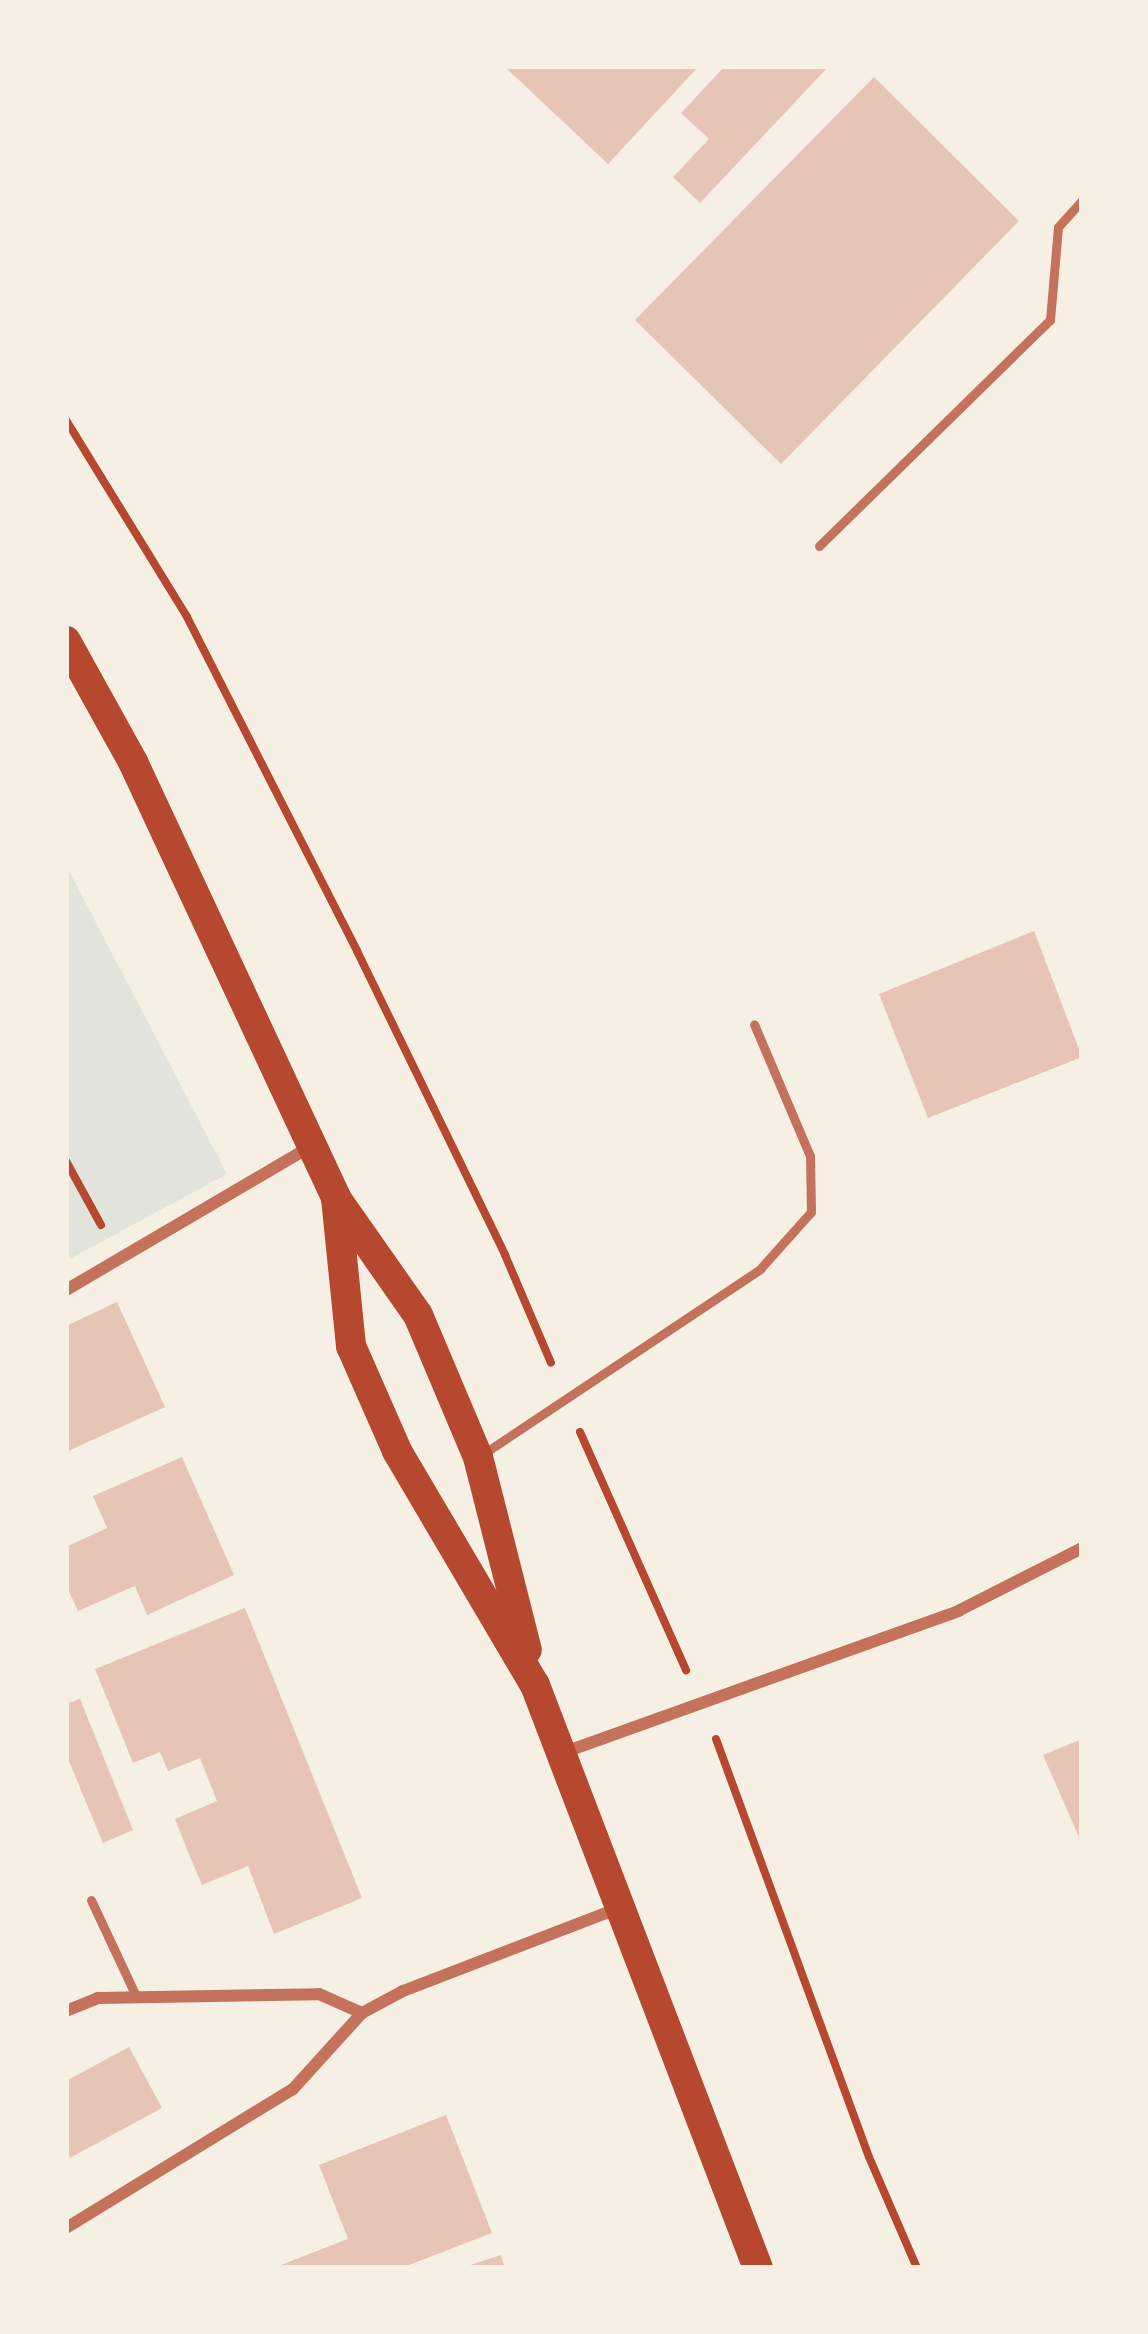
<!DOCTYPE html>
<style>
body{margin:0}
#map{position:relative;width:1148px;height:2334px;overflow:hidden;background:#f6efe4;font-family:"Archivo Narrow",sans-serif}
div>[style]{position:absolute}
.green>*{inset:0;background:#e2e4dc}
.building>*{inset:0;background:#e6c5b7}
.path>*{height:8px;margin:-4px;padding:0 4px;transform-origin:4px;border-radius:4px;background:#b5482f}
.service>*{height:9px;margin:-4.5px;padding:0 4.5px;transform-origin:4.5px;border-radius:4.5px;background:#c5725c}
.minor>*{height:12px;margin:-6px;padding:0 6px;transform-origin:6px;border-radius:6px;background:#c5725c}
.primary>*{height:30px;margin:-15px;padding:0 15px;transform-origin:15px;border-radius:15px;background:#b5482f}
span{translate:-50% -50%;white-space:nowrap;text-align:center;line-height:1.15;-webkit-text-stroke:10px #f6efe4;paint-order:stroke}
.frame{position:absolute;inset:0;border:69px solid #f6efe4;pointer-events:none}
</style>
<div id="map">
<div class="green">
<div style="clip-path:polygon(66px 865px,227px 1174px,66px 1261px)"></div>
</div>
<div class="building">
<div style="clip-path:polygon(504px 66px,699px 66px,608px 164px)"></div>
<div style="clip-path:polygon(725px 66px,829px 66px,700px 203px,673px 177px,709px 139px,681px 113px)"></div>
<div style="clip-path:polygon(874px 77px,1019px 221px,781px 464px,635px 320px)"></div>
<div style="clip-path:polygon(1034px 931px,1082px 1057px,928px 1118px,879px 994px)"></div>
<div style="clip-path:polygon(117px 1302px,165px 1407px,66px 1452px,66px 1326px)"></div>
<div style="clip-path:polygon(182px 1457px,234px 1575px,147px 1615px,135px 1586px,78px 1611px,66px 1585px,66px 1547px,107px 1528px,93px 1496px)"></div>
<div style="clip-path:polygon(245px 1608px,362px 1898px,274px 1934px,248px 1866px,202px 1885px,188px 1852px,175px 1819px,217px 1801px,200px 1758px,168px 1771px,160px 1752px,133px 1763px,95px 1669px)"></div>
<div style="clip-path:polygon(80px 1699px,133px 1830px,103px 1843px,66px 1754px,66px 1704px)"></div>
<div style="clip-path:polygon(1082px 1739px,1082px 1844px,1043px 1755px)"></div>
<div style="clip-path:polygon(129px 2047px,162px 2108px,66px 2160px,66px 2081px)"></div>
<div style="clip-path:polygon(446px 2115px,492px 2233px,401px 2268px,273px 2268px,348px 2239px,319px 2165px)"></div>
<div style="clip-path:polygon(501px 2255px,505px 2268px,465px 2268px,464px 2267px)"></div>
</div>
<div class="path">
<div style="left:66px;top:420px;width:231px;rotate:58.4deg"></div>
<div style="left:187px;top:617px;width:375px;rotate:63deg"></div>
<div style="left:357px;top:951px;width:338px;rotate:64deg"></div>
<div style="left:505px;top:1255px;width:117px;rotate:66.9deg"></div>
<div style="left:66px;top:1161px;width:73px;rotate:61.3deg"></div>
<div style="left:580px;top:1432px;width:261px;rotate:66deg"></div>
<div style="left:716px;top:1739px;width:445px;rotate:69.9deg"></div>
<div style="left:869px;top:2157px;width:121px;rotate:66.6deg"></div>
</div>
<div class="service">
<div style="left:819px;top:546px;width:323px;rotate:-44.4deg"></div>
<div style="left:1050px;top:320px;width:93px;rotate:-85.1deg"></div>
<div style="left:1058px;top:227px;width:36px;rotate:-48deg"></div>
<div style="left:483px;top:1454px;width:333px;rotate:-33.7deg"></div>
<div style="left:760px;top:1269px;width:76px;rotate:-48.2deg"></div>
<div style="left:811px;top:1212px;width:56px;rotate:-91deg"></div>
<div style="left:810px;top:1156px;width:143px;rotate:-113deg"></div>
<div style="left:91px;top:1900px;width:106px;rotate:64.9deg"></div>
</div>
<div class="minor">
<div style="left:66px;top:1290px;width:286px;rotate:-30.4deg"></div>
<div style="left:565px;top:1752px;width:418px;rotate:-19.7deg"></div>
<div style="left:958px;top:1611px;width:139px;rotate:-26.9deg"></div>
<div style="left:66px;top:2011px;width:35px;rotate:-22deg"></div>
<div style="left:98px;top:1998px;width:221px;rotate:-1deg"></div>
<div style="left:319px;top:1994px;width:47px;rotate:23.8deg"></div>
<div style="left:66px;top:2228px;width:266px;rotate:-31.5deg"></div>
<div style="left:293px;top:2089px;width:103px;rotate:-47.8deg"></div>
<div style="left:362px;top:2013px;width:47px;rotate:-28.2deg"></div>
<div style="left:403px;top:1991px;width:231px;rotate:-21deg"></div>
</div>
<div class="primary">
<div style="left:66px;top:641px;width:138px;rotate:61deg"></div>
<div style="left:133px;top:762px;width:481px;rotate:65deg"></div>
<div style="left:336px;top:1198px;width:143px;rotate:55deg"></div>
<div style="left:418px;top:1315px;width:154px;rotate:67.1deg"></div>
<div style="left:478px;top:1457px;width:199px;rotate:75.8deg"></div>
<div style="left:336px;top:1198px;width:149px;rotate:84.2deg"></div>
<div style="left:351px;top:1346px;width:115px;rotate:66.3deg"></div>
<div style="left:397px;top:1451px;width:272px;rotate:59.5deg"></div>
<div style="left:535px;top:1685px;width:624px;rotate:69.07deg"></div>
</div>
<div class="frame"></div>
</div>
